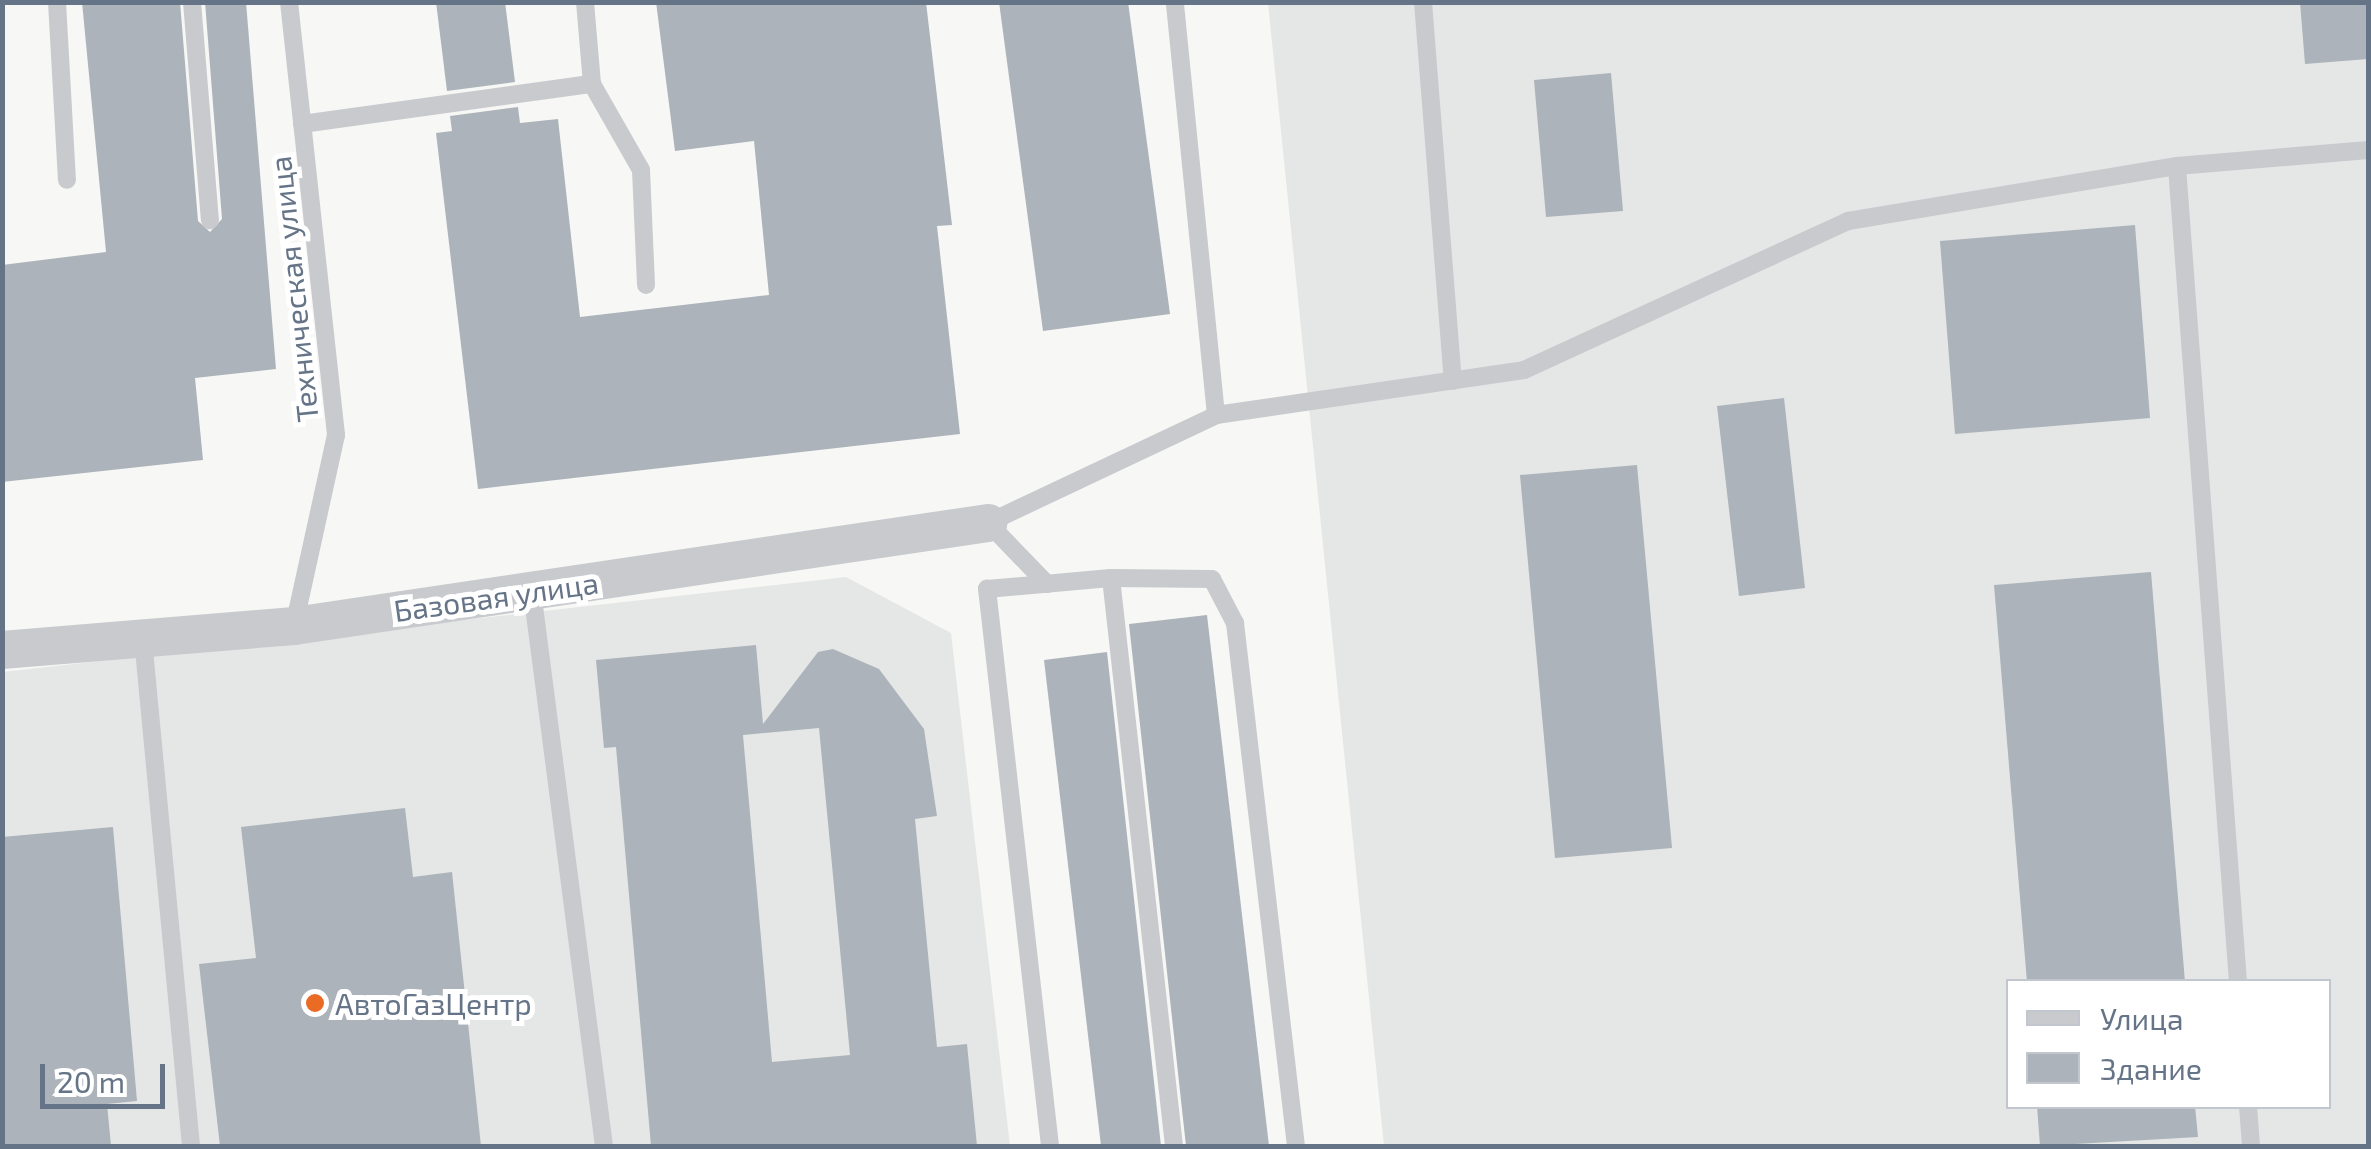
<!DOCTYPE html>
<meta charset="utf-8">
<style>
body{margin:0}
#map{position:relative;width:2371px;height:1149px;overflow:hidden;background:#f7f8f5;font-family:"Exo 2",sans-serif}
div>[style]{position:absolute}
.built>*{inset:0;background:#e5e7e6}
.building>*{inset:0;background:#acb3ba}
.lane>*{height:18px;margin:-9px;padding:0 9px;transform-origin:9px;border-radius:9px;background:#c8cace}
.street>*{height:38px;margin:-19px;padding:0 19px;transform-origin:19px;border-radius:19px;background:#c8cace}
.dots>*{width:28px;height:28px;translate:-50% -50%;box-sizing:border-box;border:5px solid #fff;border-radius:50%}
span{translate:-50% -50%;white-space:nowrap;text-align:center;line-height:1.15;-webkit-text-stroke:10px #fff;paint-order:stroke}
.street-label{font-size:30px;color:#667487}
.poi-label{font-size:30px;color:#667487}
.left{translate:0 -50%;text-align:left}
.frame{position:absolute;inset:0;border:5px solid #667487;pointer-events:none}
.legend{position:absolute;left:2006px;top:979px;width:325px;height:130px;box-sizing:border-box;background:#fff;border:2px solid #c2c7cf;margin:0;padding:12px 18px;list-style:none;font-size:30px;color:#667487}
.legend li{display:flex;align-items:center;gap:20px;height:50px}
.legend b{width:50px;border:2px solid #c2c7cf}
.scale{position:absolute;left:40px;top:1064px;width:125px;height:45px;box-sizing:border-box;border:5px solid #667487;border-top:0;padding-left:12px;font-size:30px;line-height:35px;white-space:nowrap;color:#667487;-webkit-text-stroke:8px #fff;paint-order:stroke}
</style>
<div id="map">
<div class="built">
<div style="clip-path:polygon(evenodd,1268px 3px,2368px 3px,2368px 1146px,1384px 1146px,1268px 3px,2008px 982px,2328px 982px,2328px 1106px,2008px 1106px,2008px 982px)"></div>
<div style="clip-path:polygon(846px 577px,951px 633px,1010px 1146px,3px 1146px,2px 672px)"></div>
</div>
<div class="building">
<div style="clip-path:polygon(82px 2px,180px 2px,198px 221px,210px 232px,222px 219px,205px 2px,246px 2px,276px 369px,195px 378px,203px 460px,2px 482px,2px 265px,106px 252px)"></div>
<div style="clip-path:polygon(436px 2px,505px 2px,515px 82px,447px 91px)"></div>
<div style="clip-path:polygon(656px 2px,926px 2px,952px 225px,937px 226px,960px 434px,478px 489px,436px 133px,452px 131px,450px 116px,518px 107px,520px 123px,558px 119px,580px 317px,769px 295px,754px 141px,675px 151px)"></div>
<div style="clip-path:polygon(999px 2px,1128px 2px,1170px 314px,1043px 331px)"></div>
<div style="clip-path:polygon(2300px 2px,2368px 2px,2368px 59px,2305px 64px)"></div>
<div style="clip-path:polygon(1611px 73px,1623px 211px,1546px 217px,1534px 80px)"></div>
<div style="clip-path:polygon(2135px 225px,2150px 418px,1955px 434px,1940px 241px)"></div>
<div style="clip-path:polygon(1784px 398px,1805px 588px,1739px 596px,1717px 406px)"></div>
<div style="clip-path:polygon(1637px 465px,1672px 848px,1555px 858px,1520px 475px)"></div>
<div style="clip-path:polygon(2151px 572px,2185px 982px,2027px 982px,1994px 585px)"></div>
<div style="clip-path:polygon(1207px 615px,1269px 1146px,1186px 1146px,1129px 624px)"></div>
<div style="clip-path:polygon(evenodd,756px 645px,763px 724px,818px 652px,833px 649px,879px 669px,924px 729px,937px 816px,915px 819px,937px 1047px,967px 1044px,977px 1146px,651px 1146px,616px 747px,604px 748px,596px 660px,756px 645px,819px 728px,850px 1055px,772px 1062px,743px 735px,819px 728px)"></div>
<div style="clip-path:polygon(1107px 652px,1161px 1146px,1101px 1146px,1044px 660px)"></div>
<div style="clip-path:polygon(405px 808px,413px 877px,452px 872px,481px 1146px,220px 1146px,199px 964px,256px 958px,241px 827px)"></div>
<div style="clip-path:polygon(113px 827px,137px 1101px,107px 1104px,111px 1146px,2px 1146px,2px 837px)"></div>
<div style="clip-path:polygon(2037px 1106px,2195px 1106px,2198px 1137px,2040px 1146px)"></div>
</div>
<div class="lane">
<div style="left:57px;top:2px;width:178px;rotate:86.8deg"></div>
<div style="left:192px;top:2px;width:219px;rotate:85.3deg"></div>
<div style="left:289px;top:2px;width:436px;rotate:83.8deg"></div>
<div style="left:336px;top:435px;width:196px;rotate:102.4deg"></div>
<div style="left:585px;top:2px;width:82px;rotate:85.1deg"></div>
<div style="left:592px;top:84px;width:99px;rotate:60.3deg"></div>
<div style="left:641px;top:170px;width:115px;rotate:87.5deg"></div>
<div style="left:1423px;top:2px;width:380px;rotate:85.5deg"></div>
<div style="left:302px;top:124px;width:293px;rotate:-7.9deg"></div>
<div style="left:1216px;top:415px;width:311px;rotate:-8.3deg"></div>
<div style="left:1524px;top:370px;width:357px;rotate:-24.7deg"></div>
<div style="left:1848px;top:221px;width:334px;rotate:-9.5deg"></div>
<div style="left:1111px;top:578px;width:571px;rotate:83.67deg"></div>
<div style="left:1047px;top:584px;width:85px;rotate:-134deg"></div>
<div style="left:988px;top:523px;width:252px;rotate:-25.3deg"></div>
<div style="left:1216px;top:415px;width:415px;rotate:-95.7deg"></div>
<div style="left:532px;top:591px;width:560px;rotate:82.61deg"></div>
<div style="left:143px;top:639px;width:509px;rotate:84.59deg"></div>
<div style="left:2238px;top:982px;width:818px;rotate:-94.28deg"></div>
<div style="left:2177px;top:166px;width:192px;rotate:-4.8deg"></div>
<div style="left:2248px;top:1106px;width:40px;rotate:85.7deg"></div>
<div style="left:1050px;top:1146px;width:561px;rotate:-96.45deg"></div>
<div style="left:987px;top:589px;width:124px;rotate:-5.1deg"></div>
<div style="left:1111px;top:578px;width:101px;rotate:0.6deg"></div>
<div style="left:1212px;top:579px;width:50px;rotate:62.4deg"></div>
<div style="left:1235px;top:623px;width:527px;rotate:83.35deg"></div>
</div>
<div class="street">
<div style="left:2px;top:650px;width:293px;rotate:-4.7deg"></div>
<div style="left:294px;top:626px;width:702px;rotate:-8.44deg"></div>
</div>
<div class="dots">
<div style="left:315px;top:1003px;background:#e96b24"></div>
</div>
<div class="street-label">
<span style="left:293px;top:289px;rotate:-96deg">Техническая улица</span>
<span style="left:496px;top:596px;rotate:-8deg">Базовая улица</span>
</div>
<div class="poi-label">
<span class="left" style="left:335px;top:1003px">АвтоГазЦентр</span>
</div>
<div class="frame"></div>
<ul class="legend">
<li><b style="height:12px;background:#c8cace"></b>Улица</li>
<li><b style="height:28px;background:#acb3ba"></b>Здание</li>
</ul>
<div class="scale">20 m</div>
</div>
